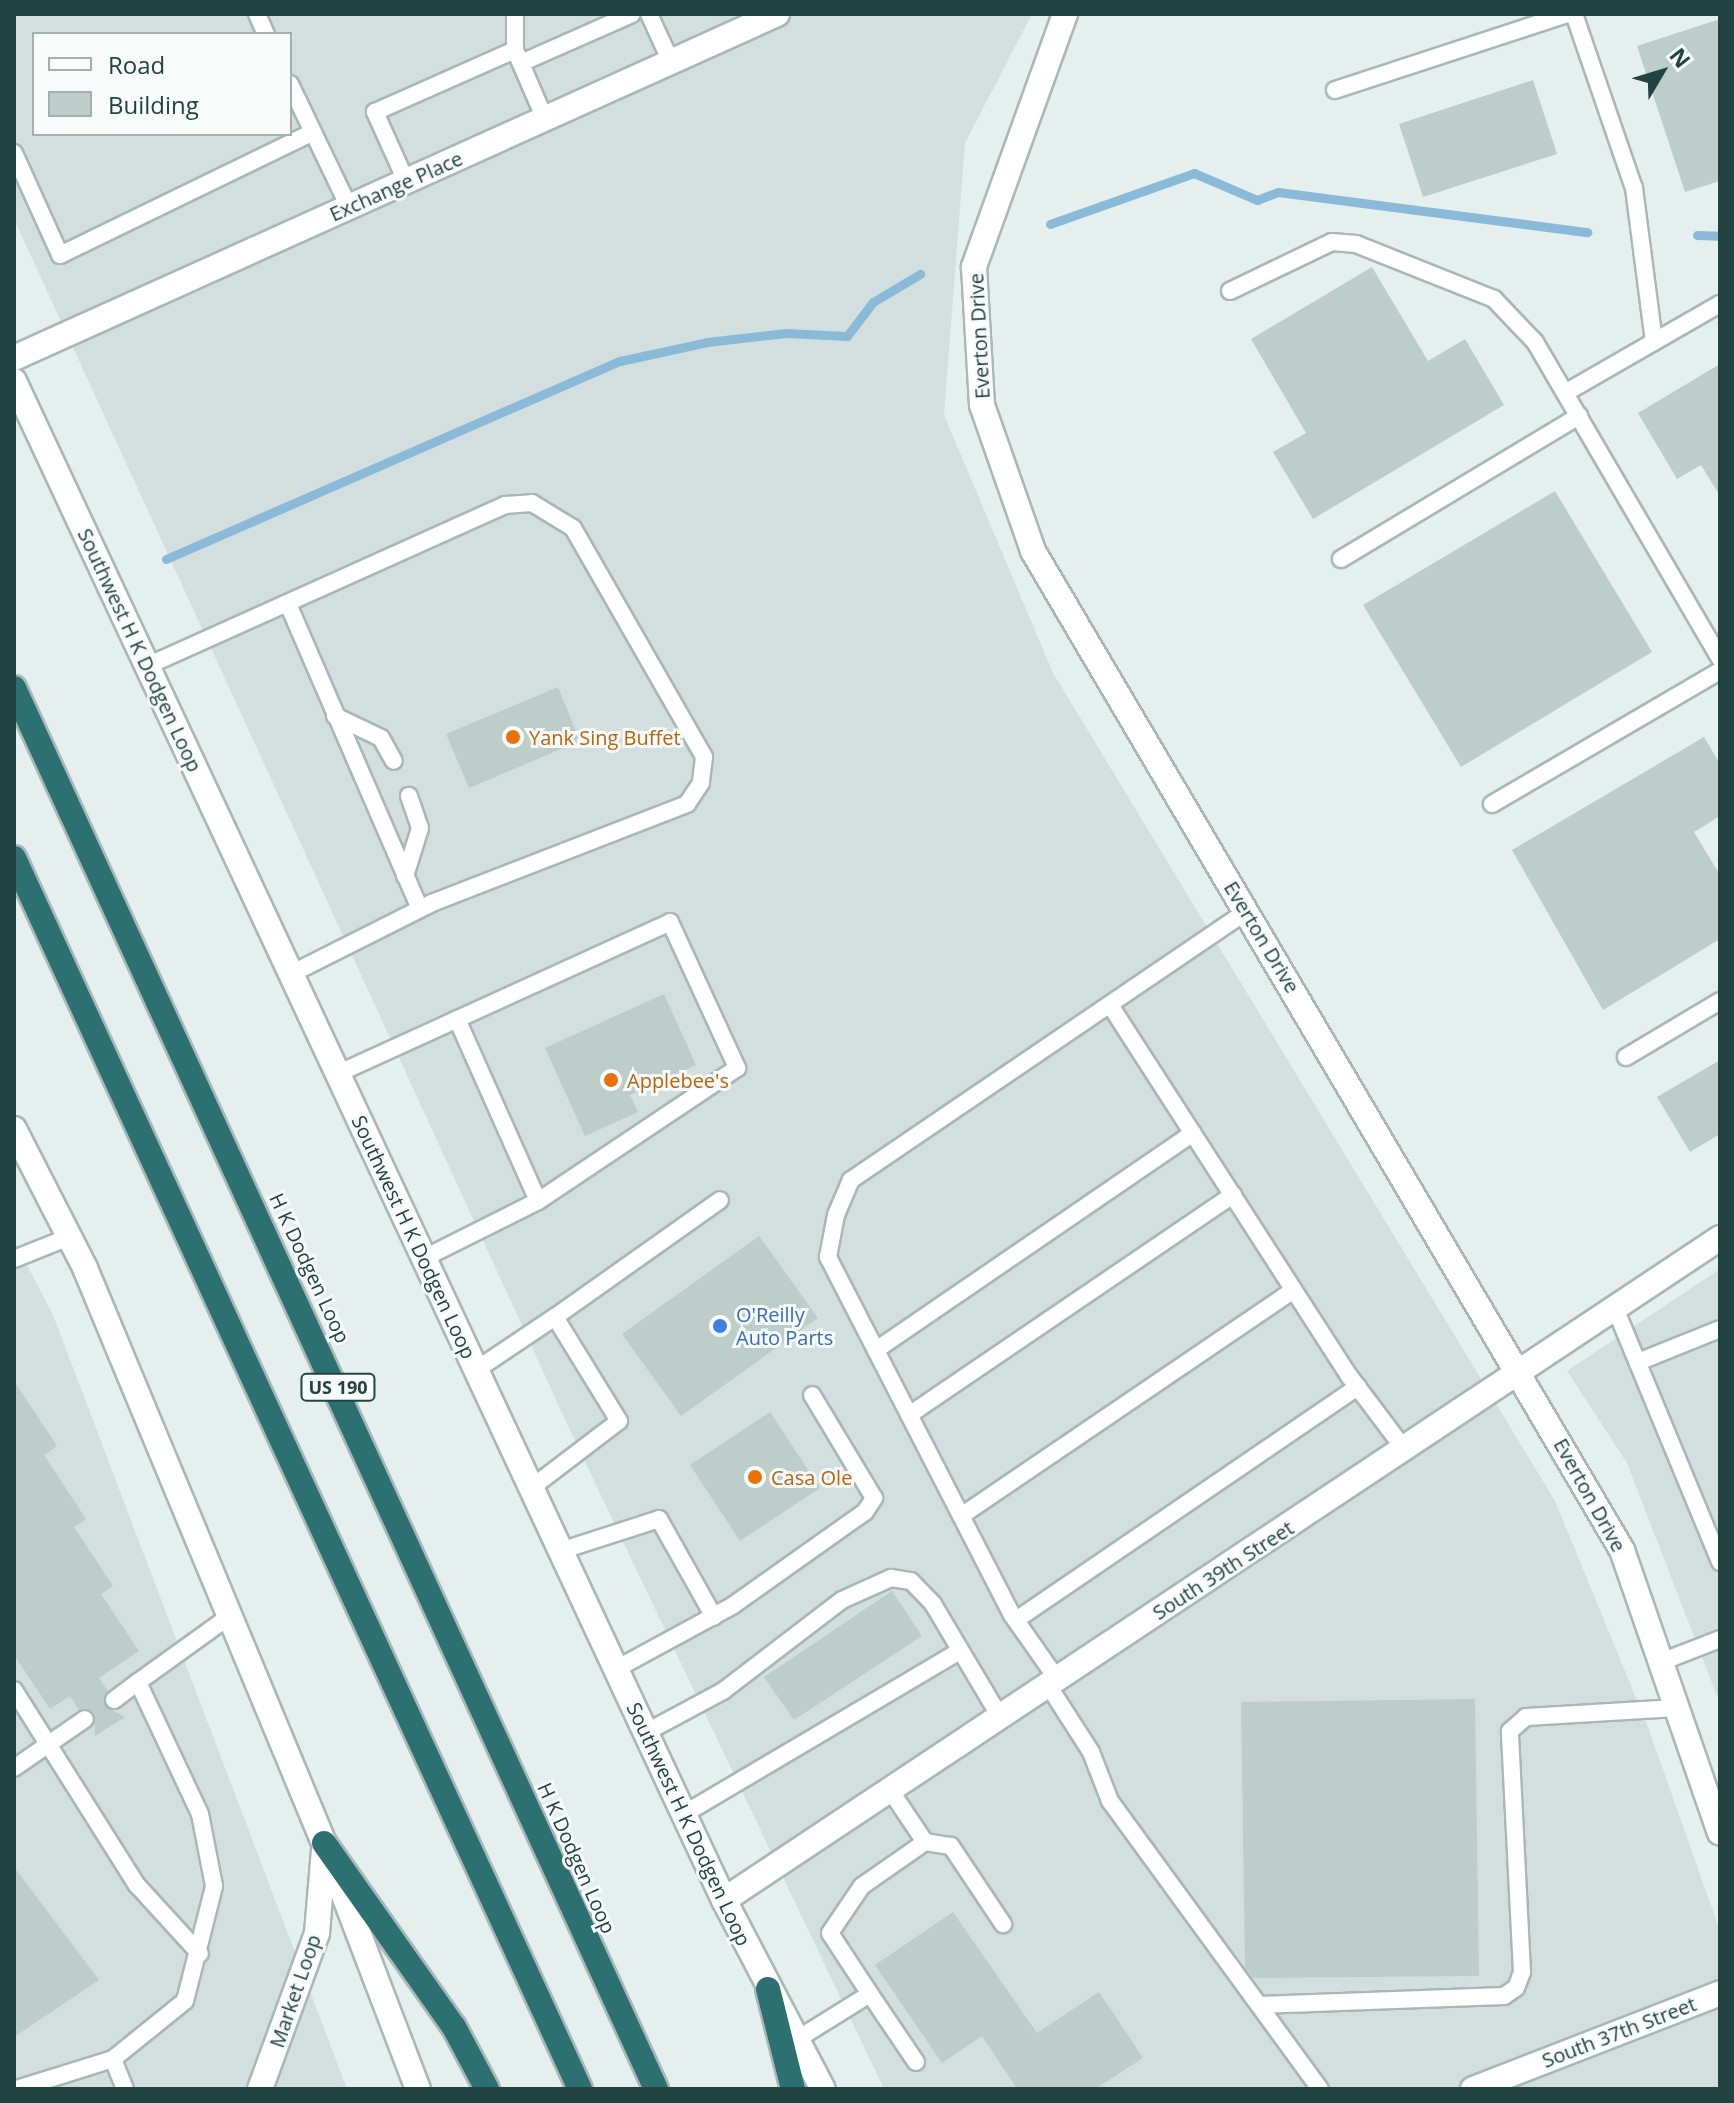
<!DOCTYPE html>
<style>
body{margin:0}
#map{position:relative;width:1734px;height:2103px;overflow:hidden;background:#e5efed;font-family:"Open Sans",sans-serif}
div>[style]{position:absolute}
.built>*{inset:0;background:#d3dfde}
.stream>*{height:9px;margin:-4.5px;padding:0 4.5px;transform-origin:4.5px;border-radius:4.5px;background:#8abad7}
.building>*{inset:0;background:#bdcdca}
.roads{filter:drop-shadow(2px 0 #a7b8b6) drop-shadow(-2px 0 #a7b8b6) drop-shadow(0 2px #a7b8b6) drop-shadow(0 -2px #a7b8b6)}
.lane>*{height:16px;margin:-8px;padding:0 8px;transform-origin:8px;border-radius:8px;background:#fff}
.street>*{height:24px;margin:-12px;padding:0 12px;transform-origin:12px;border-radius:12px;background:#fff}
.secondary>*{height:24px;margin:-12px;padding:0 12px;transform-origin:12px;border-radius:12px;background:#fff}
.highway>*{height:24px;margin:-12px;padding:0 12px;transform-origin:12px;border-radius:12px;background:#2c7072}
.dots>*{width:22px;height:22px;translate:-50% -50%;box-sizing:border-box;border:4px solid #f7fbfa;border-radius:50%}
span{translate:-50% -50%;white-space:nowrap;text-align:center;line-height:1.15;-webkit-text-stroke:6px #f7fbfa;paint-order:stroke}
.shield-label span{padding:2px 6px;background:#f7fbfa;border:2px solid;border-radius:6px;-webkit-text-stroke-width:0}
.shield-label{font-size:18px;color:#224342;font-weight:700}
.street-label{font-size:20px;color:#224342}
.food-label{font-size:20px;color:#c56008}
.left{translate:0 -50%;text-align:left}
.shop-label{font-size:20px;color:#366cbe}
.frame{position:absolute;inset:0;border:16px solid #224342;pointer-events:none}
.legend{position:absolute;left:32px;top:32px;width:260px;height:104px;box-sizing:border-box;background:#f7fbfa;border:2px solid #a2b1b0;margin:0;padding:10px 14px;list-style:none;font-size:24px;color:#224342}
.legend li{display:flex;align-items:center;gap:16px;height:40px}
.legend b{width:40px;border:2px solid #a2b1b0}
.north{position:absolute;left:1622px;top:32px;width:80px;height:80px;-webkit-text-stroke:6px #f7fbfa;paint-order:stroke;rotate:52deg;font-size:22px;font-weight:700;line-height:32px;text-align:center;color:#224342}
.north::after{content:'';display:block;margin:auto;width:28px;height:36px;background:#224342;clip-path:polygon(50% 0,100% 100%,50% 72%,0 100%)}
</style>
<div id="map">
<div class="built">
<div style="clip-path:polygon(evenodd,14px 14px,1032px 14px,965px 143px,944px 415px,1053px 673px,1555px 1501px,1648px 1727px,1720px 1931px,1720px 2089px,884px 2089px,575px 1441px,14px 219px,14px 14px,34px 34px,290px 34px,290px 134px,34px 134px,34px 34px)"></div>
<div style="clip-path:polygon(14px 1240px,53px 1315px,347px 2089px,14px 2089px)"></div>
<div style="clip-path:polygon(1720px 1269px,1720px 1695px,1717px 1696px,1627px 1463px,1567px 1371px)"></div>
</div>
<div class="stream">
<div style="left:1050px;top:224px;width:153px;rotate:-19.5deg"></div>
<div style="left:1194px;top:173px;width:69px;rotate:23.2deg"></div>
<div style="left:1257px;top:200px;width:22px;rotate:-21deg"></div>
<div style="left:1278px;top:192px;width:312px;rotate:7.4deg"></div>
<div style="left:1697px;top:235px;width:23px;rotate:2deg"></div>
<div style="left:166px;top:559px;width:495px;rotate:-23.6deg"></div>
<div style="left:620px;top:361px;width:89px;rotate:-12.3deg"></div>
<div style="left:707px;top:342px;width:80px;rotate:-6.5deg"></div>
<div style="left:786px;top:333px;width:61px;rotate:2.8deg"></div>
<div style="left:847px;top:336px;width:43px;rotate:-52.6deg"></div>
<div style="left:873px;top:302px;width:55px;rotate:-30.8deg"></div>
</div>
<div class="building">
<div style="clip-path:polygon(1720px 19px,1720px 181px,1685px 192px,1637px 46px)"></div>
<div style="clip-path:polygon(1533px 80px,1557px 154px,1423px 197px,1399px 124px)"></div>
<div style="clip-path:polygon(1372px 267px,1428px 361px,1465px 339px,1504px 405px,1313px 519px,1273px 452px,1306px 433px,1251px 339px)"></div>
<div style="clip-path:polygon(1720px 364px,1720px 496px,1701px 465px,1677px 479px,1638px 413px)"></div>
<div style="clip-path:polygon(1555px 491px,1652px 652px,1461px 767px,1363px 605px)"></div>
<div style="clip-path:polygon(558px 687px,580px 741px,469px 788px,446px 734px)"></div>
<div style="clip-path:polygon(1704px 737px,1720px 764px,1720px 816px,1694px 832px,1720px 875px,1720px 939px,1603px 1010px,1512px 850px)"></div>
<div style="clip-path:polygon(664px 994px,696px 1065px,630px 1095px,638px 1112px,585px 1136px,545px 1048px)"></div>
<div style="clip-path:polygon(1720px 1060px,1720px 1134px,1690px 1152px,1657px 1097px)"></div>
<div style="clip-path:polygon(759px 1236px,818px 1318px,681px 1416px,622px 1334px)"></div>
<div style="clip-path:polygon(14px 1381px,57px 1446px,44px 1455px,86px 1519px,74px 1527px,113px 1586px,101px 1594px,139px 1651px,99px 1678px,108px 1691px,105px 1706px,125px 1717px,95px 1736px,94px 1712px,79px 1710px,70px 1696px,50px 1709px,14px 1655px)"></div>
<div style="clip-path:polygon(770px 1412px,820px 1488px,740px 1541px,690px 1465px)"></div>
<div style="clip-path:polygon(892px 1591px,922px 1636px,794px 1720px,764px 1677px)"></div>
<div style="clip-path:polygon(1475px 1699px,1479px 1976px,1253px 1978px,1245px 1967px,1241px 1702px)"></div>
<div style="clip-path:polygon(14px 1867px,99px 1980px,14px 2037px)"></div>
<div style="clip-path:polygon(953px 1912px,1037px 2033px,1099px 1992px,1143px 2058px,1095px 2089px,1017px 2089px,982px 2036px,942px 2063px,875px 1965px)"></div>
</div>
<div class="roads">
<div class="lane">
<div style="left:257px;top:14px;width:22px;rotate:66deg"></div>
<div style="left:515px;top:14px;width:36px;rotate:90deg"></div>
<div style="left:649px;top:14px;width:53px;rotate:65.4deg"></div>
<div style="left:1574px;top:14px;width:184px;rotate:71deg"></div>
<div style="left:1634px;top:188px;width:155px;rotate:82.6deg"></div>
<div style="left:521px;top:63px;width:121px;rotate:-23.8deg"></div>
<div style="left:290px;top:84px;width:136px;rotate:64.4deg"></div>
<div style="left:1335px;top:90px;width:244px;rotate:-18.1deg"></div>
<div style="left:14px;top:153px;width:112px;rotate:65.7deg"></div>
<div style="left:60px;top:255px;width:281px;rotate:-25.9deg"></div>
<div style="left:406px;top:181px;width:76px;rotate:-114.2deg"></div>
<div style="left:375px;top:112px;width:153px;rotate:-23.9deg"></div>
<div style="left:515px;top:50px;width:75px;rotate:66.5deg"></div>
<div style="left:1230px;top:291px;width:113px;rotate:-25.7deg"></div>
<div style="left:1332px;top:242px;width:24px;rotate:5deg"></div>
<div style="left:1356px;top:244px;width:149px;rotate:21.7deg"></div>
<div style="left:1494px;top:299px;width:59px;rotate:46.4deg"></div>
<div style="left:1535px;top:342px;width:367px;rotate:59.7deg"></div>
<div style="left:1565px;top:393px;width:179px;rotate:-29.9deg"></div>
<div style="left:1341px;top:559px;width:278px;rotate:-31deg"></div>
<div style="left:288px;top:604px;width:332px;rotate:66.6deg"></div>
<div style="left:147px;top:666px;width:393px;rotate:-24.2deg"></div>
<div style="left:505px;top:505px;width:27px;rotate:-4deg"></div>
<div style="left:532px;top:503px;width:48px;rotate:31.4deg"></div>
<div style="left:573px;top:528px;width:264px;rotate:60.2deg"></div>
<div style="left:704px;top:757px;width:26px;rotate:97deg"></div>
<div style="left:701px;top:783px;width:25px;rotate:124deg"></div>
<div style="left:687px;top:804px;width:274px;rotate:158.8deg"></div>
<div style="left:432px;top:903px;width:158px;rotate:153.3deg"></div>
<div style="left:335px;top:716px;width:51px;rotate:25.6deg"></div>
<div style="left:381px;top:738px;width:26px;rotate:61deg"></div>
<div style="left:1492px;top:804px;width:264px;rotate:-30.3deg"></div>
<div style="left:405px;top:876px;width:50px;rotate:-72.6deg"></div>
<div style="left:420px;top:828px;width:34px;rotate:-109deg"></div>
<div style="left:1110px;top:1005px;width:443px;rotate:57.2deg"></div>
<div style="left:1350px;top:1377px;width:91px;rotate:53deg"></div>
<div style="left:457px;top:1019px;width:199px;rotate:66deg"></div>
<div style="left:1626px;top:1057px;width:109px;rotate:-30.8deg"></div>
<div style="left:337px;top:1074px;width:366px;rotate:-24.5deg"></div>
<div style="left:670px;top:922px;width:161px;rotate:65.3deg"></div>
<div style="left:737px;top:1068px;width:239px;rotate:146.2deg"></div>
<div style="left:538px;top:1201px;width:127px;rotate:153.4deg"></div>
<div style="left:14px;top:1259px;width:59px;rotate:-21.8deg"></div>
<div style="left:1615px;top:1308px;width:275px;rotate:67.5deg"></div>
<div style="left:555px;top:1317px;width:202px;rotate:-35.3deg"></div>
<div style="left:876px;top:1350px;width:384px;rotate:-34.4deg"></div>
<div style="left:1638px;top:1362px;width:88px;rotate:-21.9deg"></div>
<div style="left:476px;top:1370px;width:95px;rotate:-33.9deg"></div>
<div style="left:555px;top:1317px;width:122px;rotate:58.4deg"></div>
<div style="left:619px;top:1421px;width:111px;rotate:142.7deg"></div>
<div style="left:909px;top:1415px;width:392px;rotate:-34.2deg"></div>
<div style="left:961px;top:1516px;width:402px;rotate:-34.2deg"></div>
<div style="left:560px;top:1551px;width:104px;rotate:-17.9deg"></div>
<div style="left:659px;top:1519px;width:112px;rotate:60.7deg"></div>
<div style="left:1016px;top:1620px;width:414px;rotate:-34.3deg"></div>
<div style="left:1661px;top:1662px;width:63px;rotate:-21.3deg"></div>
<div style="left:616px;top:1669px;width:132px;rotate:-28.5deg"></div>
<div style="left:732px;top:1606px;width:163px;rotate:-35.3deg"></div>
<div style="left:865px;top:1512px;width:17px;rotate:-57deg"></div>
<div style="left:874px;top:1498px;width:120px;rotate:-121deg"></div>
<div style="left:1057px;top:1679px;width:78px;rotate:-125.1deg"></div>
<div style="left:1012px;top:1615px;width:403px;rotate:-117.2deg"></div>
<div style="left:828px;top:1257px;width:43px;rotate:-79.2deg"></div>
<div style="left:836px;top:1215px;width:38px;rotate:-67deg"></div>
<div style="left:851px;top:1180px;width:479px;rotate:-34.2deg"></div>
<div style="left:1048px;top:1685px;width:80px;rotate:57.3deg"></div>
<div style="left:1091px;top:1752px;width:53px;rotate:68.8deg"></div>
<div style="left:1110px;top:1801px;width:356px;rotate:53.9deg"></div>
<div style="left:14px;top:1690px;width:231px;rotate:57.8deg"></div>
<div style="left:137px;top:1885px;width:93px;rotate:47.6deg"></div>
<div style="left:114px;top:1700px;width:30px;rotate:-37deg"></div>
<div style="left:645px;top:1733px;width:89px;rotate:-28.3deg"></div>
<div style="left:723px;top:1691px;width:150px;rotate:-37.4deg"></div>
<div style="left:842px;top:1600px;width:54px;rotate:-24.2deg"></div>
<div style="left:891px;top:1578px;width:20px;rotate:9deg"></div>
<div style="left:911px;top:1581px;width:32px;rotate:46deg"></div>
<div style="left:933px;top:1604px;width:131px;rotate:59.3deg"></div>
<div style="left:14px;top:1768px;width:86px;rotate:-34.6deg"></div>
<div style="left:684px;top:1814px;width:321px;rotate:-30.6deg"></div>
<div style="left:925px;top:1842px;width:26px;rotate:9deg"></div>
<div style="left:951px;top:1846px;width:94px;rotate:56.3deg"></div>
<div style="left:870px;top:1994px;width:73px;rotate:-123.3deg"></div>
<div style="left:830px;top:1933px;width:57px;rotate:-55.8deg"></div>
<div style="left:862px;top:1886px;width:77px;rotate:-34.9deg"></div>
<div style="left:925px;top:1842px;width:63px;rotate:-123.9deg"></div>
<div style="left:1259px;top:2005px;width:245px;rotate:-2.1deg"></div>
<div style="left:1504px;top:1996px;width:14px;rotate:-34deg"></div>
<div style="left:1516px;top:1988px;width:17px;rotate:-69deg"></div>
<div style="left:1522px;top:1972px;width:241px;rotate:-92.9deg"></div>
<div style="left:1510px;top:1731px;width:21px;rotate:-41deg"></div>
<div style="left:1526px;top:1717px;width:151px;rotate:-3.4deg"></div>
<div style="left:796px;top:2040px;width:87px;rotate:-31.9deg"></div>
<div style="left:870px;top:1994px;width:82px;rotate:55.9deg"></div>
<div style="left:17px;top:2089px;width:101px;rotate:-17.4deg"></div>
<div style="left:125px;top:2089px;width:32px;rotate:-112deg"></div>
<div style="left:113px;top:2059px;width:92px;rotate:-38.9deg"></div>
<div style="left:185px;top:2001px;width:119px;rotate:-75.8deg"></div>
<div style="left:214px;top:1886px;width:73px;rotate:-101deg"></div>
<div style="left:200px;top:1814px;width:146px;rotate:-115.2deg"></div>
<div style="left:138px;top:1682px;width:113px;rotate:-35.7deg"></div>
</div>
<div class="street">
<div style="left:1065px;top:14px;width:269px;rotate:109.8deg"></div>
<div style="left:974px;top:267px;width:138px;rotate:86.7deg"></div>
<div style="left:982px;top:405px;width:155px;rotate:70.7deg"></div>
<div style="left:1033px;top:551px;width:1160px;rotate:59.48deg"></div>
<div style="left:1622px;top:1550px;width:299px;rotate:70.9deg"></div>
<div style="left:14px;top:358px;width:837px;rotate:-24.27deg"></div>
<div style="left:724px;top:1900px;width:1196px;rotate:-33.61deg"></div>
<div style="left:1473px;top:2089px;width:265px;rotate:-21.2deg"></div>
</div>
<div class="secondary">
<div style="left:14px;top:381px;width:1677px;rotate:64.95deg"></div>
<div style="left:724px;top:1900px;width:213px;rotate:62.4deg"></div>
<div style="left:14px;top:1129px;width:156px;rotate:62.9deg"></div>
<div style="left:85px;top:1268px;width:623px;rotate:67.43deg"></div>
<div style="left:324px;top:1843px;width:263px;rotate:69.1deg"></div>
<div style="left:260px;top:2089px;width:166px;rotate:-69.9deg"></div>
<div style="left:317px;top:1933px;width:83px;rotate:-85.2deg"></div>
</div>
<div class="highway">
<div style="left:14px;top:688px;width:1541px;rotate:65.38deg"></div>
<div style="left:14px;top:858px;width:1355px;rotate:65.31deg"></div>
<div style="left:324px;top:1843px;width:225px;rotate:54.8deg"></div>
<div style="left:454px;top:2027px;width:70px;rotate:62deg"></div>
<div style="left:768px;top:1989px;width:103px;rotate:76deg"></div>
</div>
</div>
<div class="dots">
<div style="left:513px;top:737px;background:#e8710a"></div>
<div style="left:611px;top:1080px;background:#e8710a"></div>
<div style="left:720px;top:1326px;background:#3f7fe0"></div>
<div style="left:755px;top:1477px;background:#e8710a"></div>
</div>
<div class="shield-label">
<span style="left:338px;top:1387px">US 190</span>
</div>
<div class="street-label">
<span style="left:396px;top:186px;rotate:-24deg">Exchange Place</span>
<span style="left:979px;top:336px;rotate:-93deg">Everton Drive</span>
<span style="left:140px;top:650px;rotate:65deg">Southwest H K Dodgen Loop</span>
<span style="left:1262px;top:937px;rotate:59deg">Everton Drive</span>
<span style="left:414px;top:1237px;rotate:65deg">Southwest H K Dodgen Loop</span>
<span style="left:310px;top:1268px;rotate:65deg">H K Dodgen Loop</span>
<span style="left:1590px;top:1495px;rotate:61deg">Everton Drive</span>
<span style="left:1223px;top:1570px;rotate:-33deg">South 39th Street</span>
<span style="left:689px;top:1824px;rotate:65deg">Southwest H K Dodgen Loop</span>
<span style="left:577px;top:1858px;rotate:66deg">H K Dodgen Loop</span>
<span style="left:295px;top:1991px;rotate:-71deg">Market Loop</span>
<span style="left:1619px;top:2032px;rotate:-21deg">South 37th Street</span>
</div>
<div class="food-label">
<span class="left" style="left:529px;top:737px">Yank Sing Buffet</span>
<span class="left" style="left:627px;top:1080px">Applebee's</span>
<span class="left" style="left:771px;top:1477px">Casa Ole</span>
</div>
<div class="shop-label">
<span class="left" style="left:736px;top:1326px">O'Reilly<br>Auto Parts</span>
</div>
<div class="frame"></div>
<ul class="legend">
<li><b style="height:10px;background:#fff"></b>Road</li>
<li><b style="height:22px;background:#bdcdca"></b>Building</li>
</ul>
<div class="north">N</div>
</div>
